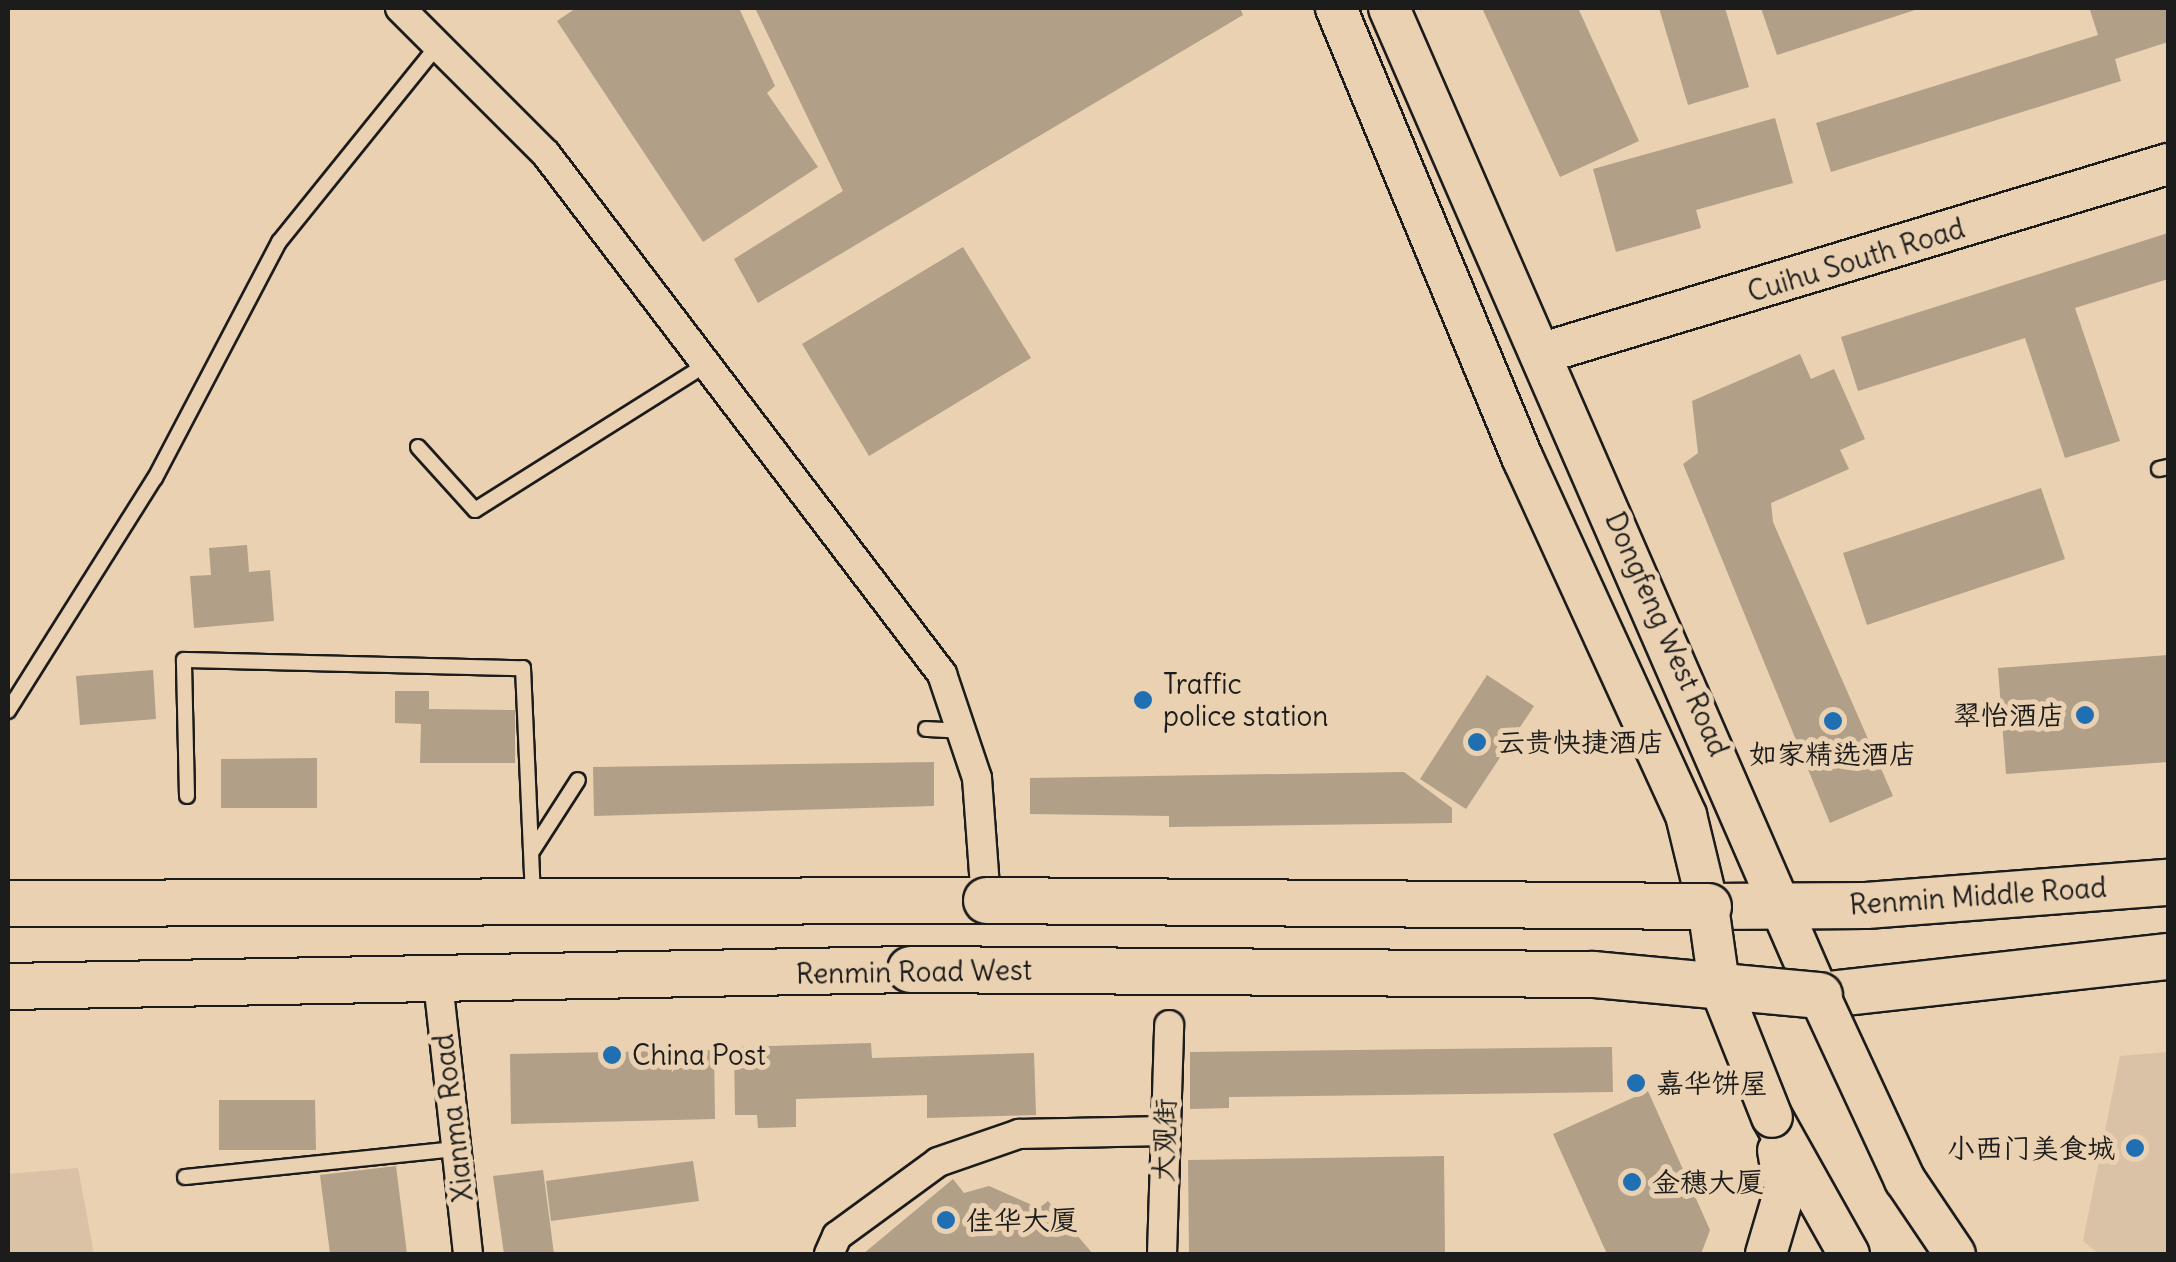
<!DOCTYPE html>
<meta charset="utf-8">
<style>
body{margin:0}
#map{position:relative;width:2176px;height:1262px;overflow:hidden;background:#ead1b1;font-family:Delius,"LXGW WenKai TC",sans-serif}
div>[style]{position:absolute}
.built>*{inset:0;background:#d9c2a5}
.building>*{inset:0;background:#b19f88}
.roads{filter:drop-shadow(2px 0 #1c1c1c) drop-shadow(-2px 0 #1c1c1c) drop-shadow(0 2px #1c1c1c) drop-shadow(0 -2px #1c1c1c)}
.lane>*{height:14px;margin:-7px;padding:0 7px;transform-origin:7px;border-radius:7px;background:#ead1b1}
.street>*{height:28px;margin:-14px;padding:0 14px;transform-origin:14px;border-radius:14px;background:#ead1b1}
.secondary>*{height:40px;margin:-20px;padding:0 20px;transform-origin:20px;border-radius:20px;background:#ead1b1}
.primary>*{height:45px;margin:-22.5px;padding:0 22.5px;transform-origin:22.5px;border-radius:22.5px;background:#ead1b1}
.bridges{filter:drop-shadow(2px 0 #1c1c1c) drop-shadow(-2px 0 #1c1c1c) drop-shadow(0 2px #1c1c1c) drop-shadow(0 -2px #1c1c1c)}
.secondary-bridge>*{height:40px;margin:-20px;padding:0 20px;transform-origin:20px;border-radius:20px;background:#ead1b1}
.primary-bridge>*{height:45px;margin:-22.5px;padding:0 22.5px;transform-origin:22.5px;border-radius:22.5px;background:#ead1b1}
.dots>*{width:28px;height:28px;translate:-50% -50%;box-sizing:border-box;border:5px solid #ead1b1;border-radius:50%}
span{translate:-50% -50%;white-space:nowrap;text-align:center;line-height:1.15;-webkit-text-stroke:10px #ead1b1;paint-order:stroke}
.street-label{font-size:28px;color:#1c1c1c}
.poi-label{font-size:28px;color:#1c1c1c}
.left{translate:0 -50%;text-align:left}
.right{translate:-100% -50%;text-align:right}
.frame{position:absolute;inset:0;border:10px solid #1c1c1c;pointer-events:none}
</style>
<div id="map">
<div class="built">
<div style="clip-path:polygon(2168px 1052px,2168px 1254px,2099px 1254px,2083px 1241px,2120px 1056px)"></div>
<div style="clip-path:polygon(78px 1168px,94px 1254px,8px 1254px,8px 1174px)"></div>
</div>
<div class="building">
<div style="clip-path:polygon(576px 8px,739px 8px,775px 86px,767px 93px,818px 167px,703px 242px,557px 21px)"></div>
<div style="clip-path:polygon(755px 8px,1240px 8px,1243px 15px,758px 303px,734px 259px,843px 191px)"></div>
<div style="clip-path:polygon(1482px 8px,1578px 8px,1639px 141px,1560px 177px)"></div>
<div style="clip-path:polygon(1659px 8px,1725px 8px,1749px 87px,1688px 105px)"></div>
<div style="clip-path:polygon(1761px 8px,1921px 8px,1777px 55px)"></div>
<div style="clip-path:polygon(2168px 8px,2168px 42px,2115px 59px,2121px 81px,1831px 172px,1816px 123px,2098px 35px,2090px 10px)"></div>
<div style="clip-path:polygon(1775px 118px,1793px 183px,1696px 210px,1701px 228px,1616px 252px,1593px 169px)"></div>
<div style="clip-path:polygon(2168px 233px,2168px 279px,2075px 308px,2120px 441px,2065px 458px,2025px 338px,1858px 391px,1841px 337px)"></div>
<div style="clip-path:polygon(963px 247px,1031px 358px,869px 456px,802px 344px)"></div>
<div style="clip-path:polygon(1800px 354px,1811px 379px,1834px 369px,1865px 439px,1840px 450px,1849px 469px,1771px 503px,1773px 522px,1893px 796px,1830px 823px,1683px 464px,1698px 453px,1692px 401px)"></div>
<div style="clip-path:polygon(2041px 488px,2065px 559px,1867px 625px,1843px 553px)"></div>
<div style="clip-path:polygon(247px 545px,249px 572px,270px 570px,274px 621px,194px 628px,190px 576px,211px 575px,209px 548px)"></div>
<div style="clip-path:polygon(2168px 655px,2168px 762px,2006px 774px,1998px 668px)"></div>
<div style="clip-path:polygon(153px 670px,156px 719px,80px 725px,76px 676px)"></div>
<div style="clip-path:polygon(1487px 675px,1534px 706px,1466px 809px,1420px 779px)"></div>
<div style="clip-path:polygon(395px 691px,429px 691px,429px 709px,515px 710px,515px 763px,420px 763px,421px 724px,395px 723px)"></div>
<div style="clip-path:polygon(317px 758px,317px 808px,221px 808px,221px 759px)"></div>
<div style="clip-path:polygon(934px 762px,934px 806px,594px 816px,593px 767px)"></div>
<div style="clip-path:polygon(1404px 772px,1452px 808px,1452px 823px,1169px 827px,1169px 816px,1030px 814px,1030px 778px)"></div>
<div style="clip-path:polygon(871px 1043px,872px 1058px,1034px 1053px,1036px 1115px,927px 1118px,927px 1095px,796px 1099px,796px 1127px,758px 1128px,757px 1115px,735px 1115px,734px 1047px)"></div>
<div style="clip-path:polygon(1612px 1047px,1613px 1092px,1229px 1097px,1229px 1108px,1190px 1109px,1190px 1052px)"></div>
<div style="clip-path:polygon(714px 1050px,715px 1119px,511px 1124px,510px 1054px)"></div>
<div style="clip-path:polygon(1648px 1091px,1710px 1230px,1701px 1254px,1607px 1254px,1553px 1134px)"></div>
<div style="clip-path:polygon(219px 1100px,315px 1100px,316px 1150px,219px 1150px)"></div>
<div style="clip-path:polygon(1444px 1156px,1445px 1254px,1189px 1254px,1188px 1160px)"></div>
<div style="clip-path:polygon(693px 1161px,699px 1201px,551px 1221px,546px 1181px)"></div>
<div style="clip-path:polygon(396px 1166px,407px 1254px,330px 1254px,320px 1175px)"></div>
<div style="clip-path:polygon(543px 1170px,554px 1254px,504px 1254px,493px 1176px)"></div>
<div style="clip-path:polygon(953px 1179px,964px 1193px,989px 1186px,1039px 1208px,1048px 1201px,1093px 1254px,863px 1254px)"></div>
</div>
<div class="roads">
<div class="lane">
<div style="left:418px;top:447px;width:85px;rotate:47.9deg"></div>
<div style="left:475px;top:510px;width:278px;rotate:-32.2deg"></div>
<div style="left:2159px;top:469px;width:9px;rotate:-13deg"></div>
<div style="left:8px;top:711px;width:275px;rotate:-57.8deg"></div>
<div style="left:155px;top:478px;width:267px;rotate:-62.3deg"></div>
<div style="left:279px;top:242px;width:252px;rotate:-51.1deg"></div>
<div style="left:926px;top:729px;width:36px;rotate:3deg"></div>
<div style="left:187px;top:796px;width:136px;rotate:-91.3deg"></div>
<div style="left:184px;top:660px;width:339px;rotate:1.4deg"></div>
<div style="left:523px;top:668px;width:228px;rotate:87.5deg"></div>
<div style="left:533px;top:850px;width:83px;rotate:-57.3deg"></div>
<div style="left:185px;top:1177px;width:272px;rotate:-5.9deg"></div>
</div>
<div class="street">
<div style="left:400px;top:8px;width:206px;rotate:45deg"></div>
<div style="left:546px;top:154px;width:654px;rotate:52.71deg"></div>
<div style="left:942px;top:674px;width:110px;rotate:71.4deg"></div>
<div style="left:977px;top:778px;width:122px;rotate:85.8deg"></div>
<div style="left:438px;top:982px;width:274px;rotate:83.7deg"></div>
<div style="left:829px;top:1254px;width:20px;rotate:-66deg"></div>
<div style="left:837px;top:1236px;width:125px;rotate:-36.2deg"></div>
<div style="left:938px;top:1162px;width:86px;rotate:-19.1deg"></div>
<div style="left:1019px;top:1134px;width:145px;rotate:-1.2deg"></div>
<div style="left:1162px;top:1254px;width:229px;rotate:-88.2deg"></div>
</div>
<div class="secondary">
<div style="left:1336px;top:8px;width:488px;rotate:67.5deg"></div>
<div style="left:1523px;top:459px;width:392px;rotate:65.4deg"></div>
<div style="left:1686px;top:815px;width:94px;rotate:76.4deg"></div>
<div style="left:1389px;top:8px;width:1077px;rotate:66.46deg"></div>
<div style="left:1543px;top:353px;width:653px;rotate:-16.83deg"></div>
<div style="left:1772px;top:1117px;width:157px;rotate:60.7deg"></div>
<div style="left:1766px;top:1254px;width:67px;rotate:-73.5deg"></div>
<div style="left:1785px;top:1190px;width:40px;rotate:-100deg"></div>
</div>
<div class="primary">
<div style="left:8px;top:903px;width:978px;rotate:-0.18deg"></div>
<div style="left:1708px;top:906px;width:158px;rotate:-0.4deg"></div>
<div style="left:1866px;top:905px;width:303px;rotate:-4.4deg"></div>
<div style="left:8px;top:986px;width:902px;rotate:-1.08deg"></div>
<div style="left:1819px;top:995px;width:351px;rotate:-6.4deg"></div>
</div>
</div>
<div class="bridges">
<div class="secondary-bridge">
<div style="left:1708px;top:906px;width:79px;rotate:82deg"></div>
<div style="left:1719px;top:984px;width:143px;rotate:68.3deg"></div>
<div style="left:1819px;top:995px;width:204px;rotate:65.1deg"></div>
<div style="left:1905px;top:1180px;width:89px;rotate:56deg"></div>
</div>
<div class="primary-bridge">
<div style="left:986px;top:900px;width:722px;rotate:0.48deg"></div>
<div style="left:910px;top:969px;width:683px;rotate:0.42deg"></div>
<div style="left:1593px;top:974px;width:227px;rotate:5.3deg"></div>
</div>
</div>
<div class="dots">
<div style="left:1143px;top:700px;background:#1f6fb2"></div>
<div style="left:2085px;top:715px;background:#1f6fb2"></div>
<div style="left:1833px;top:721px;background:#1f6fb2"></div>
<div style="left:1477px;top:742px;background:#1f6fb2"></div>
<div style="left:612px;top:1055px;background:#1f6fb2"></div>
<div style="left:1636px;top:1083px;background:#1f6fb2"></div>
<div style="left:2135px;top:1148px;background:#1f6fb2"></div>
<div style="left:1632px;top:1182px;background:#1f6fb2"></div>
<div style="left:946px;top:1220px;background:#1f6fb2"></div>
</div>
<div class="street-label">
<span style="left:1856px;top:260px;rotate:-17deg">Cuihu South Road</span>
<span style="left:1667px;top:634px;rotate:66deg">Dongfeng West Road</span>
<span style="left:1978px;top:896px;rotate:-4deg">Renmin Middle Road</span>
<span style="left:914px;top:972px;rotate:-1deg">Renmin Road West</span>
<span style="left:453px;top:1118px;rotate:-97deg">Xianma Road</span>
<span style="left:1164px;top:1140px;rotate:-88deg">大观街</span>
</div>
<div class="poi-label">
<span class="left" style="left:1163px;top:700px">Traffic<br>police station</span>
<span class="right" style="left:2065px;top:715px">翠怡酒店</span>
<span class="left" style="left:1497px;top:742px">云贵快捷酒店</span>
<span style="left:1833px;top:754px">如家精选酒店</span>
<span class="left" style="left:632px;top:1055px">China Post</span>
<span class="left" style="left:1656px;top:1083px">嘉华饼屋</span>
<span class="right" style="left:2115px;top:1148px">小西门美食城</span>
<span class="left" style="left:1652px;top:1182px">金穗大厦</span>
<span class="left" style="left:966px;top:1220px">佳华大厦</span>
</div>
<div class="frame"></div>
</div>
